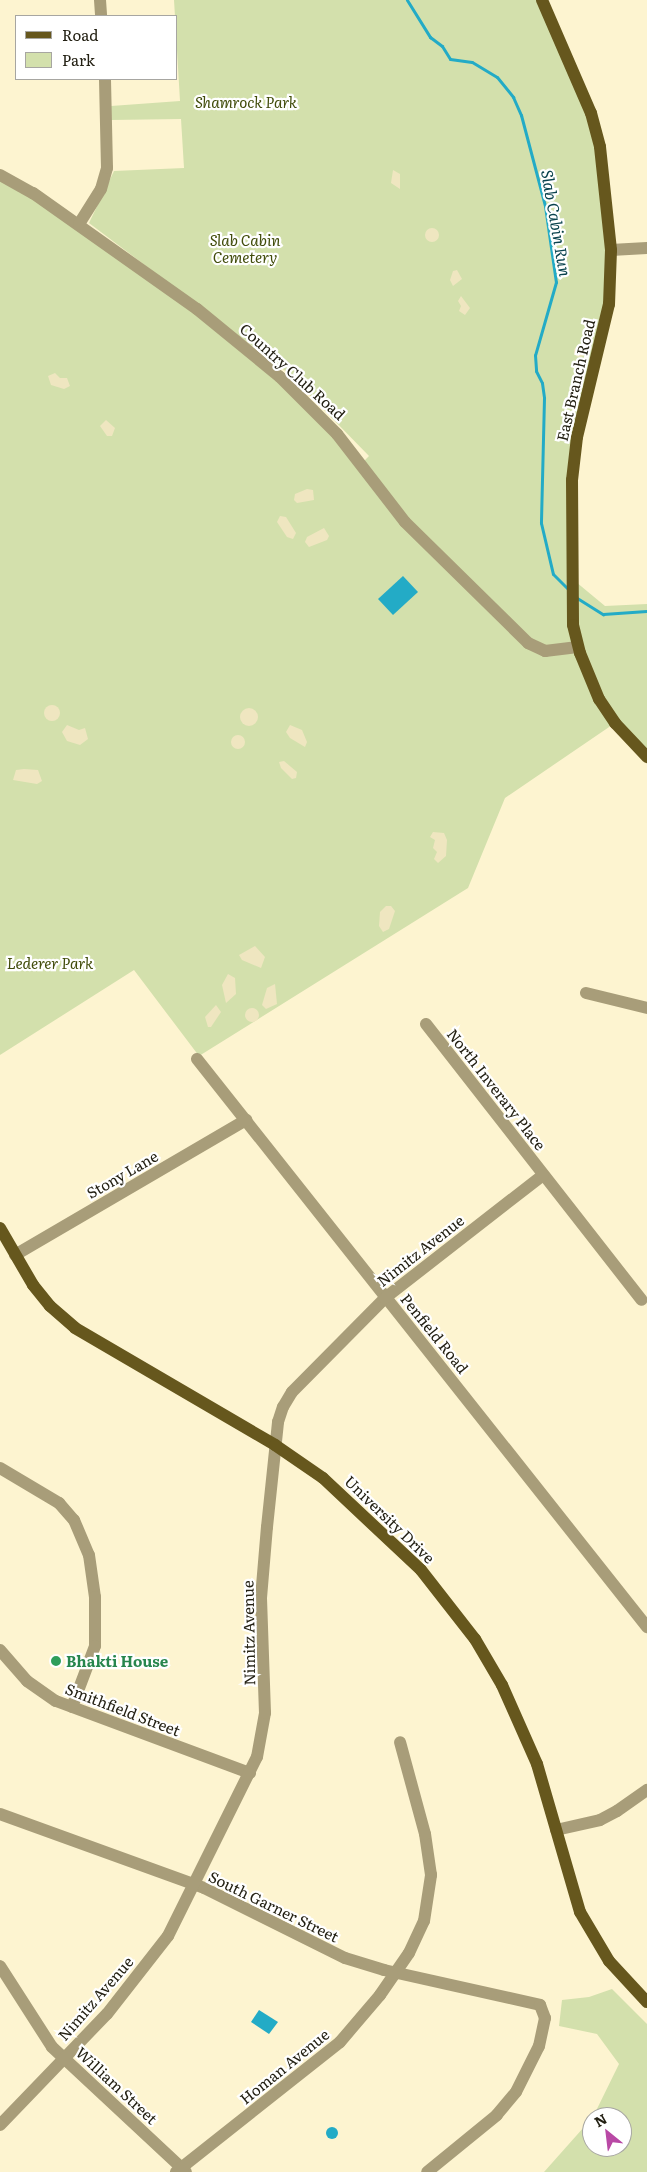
<!DOCTYPE html>
<style>
body{margin:0}
#map{position:relative;width:647px;height:2172px;overflow:hidden;background:#fdf4d0;font-family:Literata,serif}
div>[style]{position:absolute}
.green>*{inset:0;background:#d3e0ac}
.sand>*{inset:0;background:#efe6c0}
.round{border-radius:50%}
.water>*{inset:0;background:#23abc6}
.stream>*{height:3px;margin:-1.5px;padding:0 1.5px;transform-origin:1.5px;border-radius:1.5px;background:#23abc6}
.minor>*{height:12px;margin:-6px;padding:0 6px;transform-origin:6px;border-radius:6px;background:#a89d79}
.major>*{height:12px;margin:-6px;padding:0 6px;transform-origin:6px;border-radius:6px;background:#66571d}
.dots>*{width:14px;height:14px;translate:-50% -50%;box-sizing:border-box;border:2px solid #fff;border-radius:50%}
span{translate:-50% -50%;white-space:nowrap;text-align:center;line-height:1.15;-webkit-text-stroke:4.5px #fff;paint-order:stroke}
.park-label{font-size:15px;color:#414c0a;font-style:italic}
.street-label{font-size:15px;color:#232013}
.leisure-label{font-size:15px;color:#27864d;font-weight:700}
.left{translate:0 -50%;text-align:left}
.water-label{font-size:16px;color:#0a434e;font-style:italic}
.legend{position:absolute;left:15px;top:15px;width:162px;height:65px;box-sizing:border-box;background:#fff;border:1px solid #a7a6a1;margin:0;padding:6px 9px;list-style:none;font-size:15px;color:#232013}
.legend li{display:flex;align-items:center;gap:10px;height:25px}
.legend b{width:25px;border:1px solid #a7a6a1}
.north{position:absolute;left:582px;top:2107px;width:50px;height:50px;box-sizing:border-box;background:#fff;border:1px solid #a7a6a1;border-radius:50%;rotate:331deg;font-size:14px;font-weight:700;line-height:20px;text-align:center;color:#232013}
.north::after{content:'';display:block;margin:auto;width:18px;height:22px;background:#b949a5;clip-path:polygon(50% 0,100% 100%,50% 72%,0 100%)}
</style>
<div id="map">
<div class="green">
<div style="clip-path:polygon(174px 0,542px 0,591px 113px,611px 280px,577px 438px,570px 577px,605px 606px,647px 604px,647px 757px,615px 723px,505px 798px,468px 888px,199px 1056px,134px 970px,0 1055px,0 178px,79px 224px,280px 377px,362px 463px,369px 456px,288px 373px,89px 223px,114px 171px,184px 168px,181px 119px,111px 120px,111px 106px,180px 101px)"></div>
<div style="clip-path:polygon(612px 1989px,647px 2024px,647px 2172px,544px 2172px,592px 2118px,592px 2147px,622px 2147px,622px 2117px,593px 2117px,619px 2064px,597px 2034px,559px 2026px,562px 2000px,589px 1997px)"></div>
</div>
<div class="sand">
<div style="clip-path:polygon(393px 170px,400px 174px,400px 189px,391px 183px)"></div>
<div class="round" style="left:425px;top:228px;width:14px;height:14px"></div>
<div style="clip-path:polygon(457px 270px,462px 279px,453px 286px,450px 280px,453px 271px)"></div>
<div style="clip-path:polygon(461px 296px,470px 308px,465px 315px,459px 311px,461px 306px,458px 301px)"></div>
<div class="round" style="left:573.5px;top:345.5px;width:11px;height:11px"></div>
<div style="clip-path:polygon(55px 373px,60px 378px,67px 378px,70px 386px,64px 389px,51px 385px,48px 376px)"></div>
<div style="clip-path:polygon(106px 420px,115px 428px,112px 436px,107px 436px,100px 426px)"></div>
<div style="clip-path:polygon(307px 489px,313px 490px,314px 500px,297px 503px,294px 500px,295px 494px)"></div>
<div style="clip-path:polygon(280px 516px,286px 517px,296px 533px,293px 539px,287px 537px,277px 522px)"></div>
<div style="clip-path:polygon(324px 528px,329px 536px,327px 540px,309px 547px,305px 542px,307px 537px)"></div>
<div class="round" style="left:44px;top:705px;width:16px;height:16px"></div>
<div class="round" style="left:240px;top:708px;width:18px;height:18px"></div>
<div style="clip-path:polygon(67px 725px,79px 730px,85px 728px,88px 739px,80px 745px,67px 741px,62px 732px)"></div>
<div style="clip-path:polygon(290px 725px,302px 730px,307px 742px,305px 747px,290px 738px,286px 732px)"></div>
<div class="round" style="left:231px;top:735px;width:14px;height:14px"></div>
<div style="clip-path:polygon(284px 761px,297px 772px,296px 778px,292px 779px,281px 768px,279px 762px)"></div>
<div style="clip-path:polygon(24px 769px,38px 770px,42px 781px,37px 784px,13px 780px,16px 770px)"></div>
<div style="clip-path:polygon(433px 832px,444px 833px,447px 840px,446px 856px,438px 863px,434px 859px,437px 852px,433px 848px,435px 840px,430px 837px)"></div>
<div style="clip-path:polygon(386px 906px,391px 906px,395px 911px,389px 929px,383px 932px,379px 926px,380px 912px)"></div>
<div style="clip-path:polygon(255px 946px,265px 957px,261px 968px,242px 960px,239px 955px)"></div>
<div style="clip-path:polygon(228px 974px,235px 978px,236px 994px,226px 1003px,222px 985px)"></div>
<div style="clip-path:polygon(275px 984px,277px 1004px,266px 1009px,262px 1005px,267px 988px)"></div>
<div style="clip-path:polygon(216px 1005px,221px 1012px,211px 1027px,208px 1027px,205px 1017px)"></div>
<div class="round" style="left:245px;top:1008px;width:14px;height:14px"></div>
</div>
<div class="water">
<div style="clip-path:polygon(403px 576px,418px 592px,393px 615px,378px 599px)"></div>
<div style="clip-path:polygon(259px 2010px,278px 2022px,269px 2034px,251px 2022px)"></div>
<div class="round" style="left:326px;top:2127px;width:12px;height:12px"></div>
</div>
<div class="stream">
<div style="left:407px;top:0;width:44px;rotate:58.1deg"></div>
<div style="left:430px;top:37px;width:15px;rotate:37deg"></div>
<div style="left:442px;top:46px;width:15px;rotate:58deg"></div>
<div style="left:450px;top:59px;width:22px;rotate:8deg"></div>
<div style="left:472px;top:62px;width:29px;rotate:31deg"></div>
<div style="left:497px;top:77px;width:26px;rotate:51deg"></div>
<div style="left:513px;top:97px;width:20px;rotate:66deg"></div>
<div style="left:521px;top:115px;width:94px;rotate:75.2deg"></div>
<div style="left:545px;top:206px;width:77px;rotate:81.8deg"></div>
<div style="left:556px;top:282px;width:76px;rotate:106deg"></div>
<div style="left:535px;top:355px;width:16px;rotate:86deg"></div>
<div style="left:536px;top:371px;width:13px;rotate:63deg"></div>
<div style="left:542px;top:383px;width:15px;rotate:82deg"></div>
<div style="left:544px;top:398px;width:125px;rotate:91.4deg"></div>
<div style="left:541px;top:523px;width:52px;rotate:76.8deg"></div>
<div style="left:553px;top:574px;width:23px;rotate:45deg"></div>
<div style="left:577px;top:598px;width:31px;rotate:32deg"></div>
<div style="left:603px;top:614px;width:44px;rotate:-3.9deg"></div>
</div>
<div class="minor">
<div style="left:100px;top:0;width:16px;rotate:86deg"></div>
<div style="left:0;top:175px;width:38px;rotate:29deg"></div>
<div style="left:33px;top:193px;width:201px;rotate:35.3deg"></div>
<div style="left:197px;top:309px;width:107px;rotate:39.3deg"></div>
<div style="left:280px;top:377px;width:81px;rotate:45deg"></div>
<div style="left:337px;top:434px;width:111px;rotate:52.3deg"></div>
<div style="left:405px;top:522px;width:173px;rotate:44.5deg"></div>
<div style="left:528px;top:643px;width:19px;rotate:25deg"></div>
<div style="left:545px;top:651px;width:33px;rotate:-7deg"></div>
<div style="left:79px;top:224px;width:41px;rotate:-57.8deg"></div>
<div style="left:101px;top:189px;width:22px;rotate:-74deg"></div>
<div style="left:107px;top:168px;width:89px;rotate:-91.3deg"></div>
<div style="left:611px;top:250px;width:36px;rotate:-3deg"></div>
<div style="left:586px;top:993px;width:63px;rotate:13.8deg"></div>
<div style="left:426px;top:1024px;width:350px;rotate:52deg"></div>
<div style="left:197px;top:1059px;width:725px;rotate:51.61deg"></div>
<div style="left:15px;top:1255px;width:268px;rotate:-30.3deg"></div>
<div style="left:0;top:1468px;width:69px;rotate:30.7deg"></div>
<div style="left:59px;top:1503px;width:23px;rotate:49deg"></div>
<div style="left:74px;top:1520px;width:38px;rotate:67deg"></div>
<div style="left:89px;top:1555px;width:42px;rotate:81.9deg"></div>
<div style="left:95px;top:1597px;width:49px;rotate:90deg"></div>
<div style="left:95px;top:1646px;width:65px;rotate:110.7deg"></div>
<div style="left:0;top:1650px;width:41px;rotate:48.9deg"></div>
<div style="left:27px;top:1681px;width:35px;rotate:35deg"></div>
<div style="left:56px;top:1701px;width:207px;rotate:20.4deg"></div>
<div style="left:0;top:1814px;width:217px;rotate:19.9deg"></div>
<div style="left:204px;top:1888px;width:157px;rotate:26.4deg"></div>
<div style="left:345px;top:1958px;width:41px;rotate:17.1deg"></div>
<div style="left:384px;top:1970px;width:160px;rotate:12.6deg"></div>
<div style="left:540px;top:2005px;width:14px;rotate:69deg"></div>
<div style="left:545px;top:2018px;width:29px;rotate:102deg"></div>
<div style="left:539px;top:2046px;width:51px;rotate:116.6deg"></div>
<div style="left:516px;top:2092px;width:30px;rotate:130deg"></div>
<div style="left:497px;top:2115px;width:90px;rotate:140.8deg"></div>
<div style="left:556px;top:1830px;width:45px;rotate:-12.8deg"></div>
<div style="left:600px;top:1820px;width:19px;rotate:-28deg"></div>
<div style="left:617px;top:1811px;width:37px;rotate:-35deg"></div>
<div style="left:0;top:1966px;width:96px;rotate:57.3deg"></div>
<div style="left:52px;top:2047px;width:183px;rotate:43deg"></div>
<div style="left:0;top:2125px;width:154px;rotate:-46.1deg"></div>
<div style="left:107px;top:2014px;width:99px;rotate:-52deg"></div>
<div style="left:168px;top:1936px;width:200px;rotate:-63.6deg"></div>
<div style="left:257px;top:1757px;width:45px;rotate:-79.7deg"></div>
<div style="left:265px;top:1713px;width:115px;rotate:-92deg"></div>
<div style="left:261px;top:1598px;width:71px;rotate:-85.2deg"></div>
<div style="left:267px;top:1527px;width:106px;rotate:-84deg"></div>
<div style="left:278px;top:1422px;width:16px;rotate:-72deg"></div>
<div style="left:283px;top:1407px;width:17px;rotate:-59deg"></div>
<div style="left:292px;top:1392px;width:132px;rotate:-45.3deg"></div>
<div style="left:385px;top:1298px;width:200px;rotate:-37.9deg"></div>
<div style="left:176px;top:2172px;width:209px;rotate:-38.4deg"></div>
<div style="left:340px;top:2042px;width:62px;rotate:-49.6deg"></div>
<div style="left:380px;top:1995px;width:51px;rotate:-55.4deg"></div>
<div style="left:409px;top:1953px;width:35px;rotate:-65deg"></div>
<div style="left:424px;top:1921px;width:47px;rotate:-81.3deg"></div>
<div style="left:431px;top:1875px;width:41px;rotate:-98.3deg"></div>
<div style="left:425px;top:1834px;width:95px;rotate:-105.2deg"></div>
</div>
<div class="major">
<div style="left:542px;top:0;width:123px;rotate:66.6deg"></div>
<div style="left:591px;top:113px;width:35px;rotate:75deg"></div>
<div style="left:600px;top:147px;width:104px;rotate:83.9deg"></div>
<div style="left:611px;top:250px;width:54px;rotate:92.1deg"></div>
<div style="left:609px;top:304px;width:137px;rotate:103.5deg"></div>
<div style="left:577px;top:437px;width:43px;rotate:96.6deg"></div>
<div style="left:572px;top:480px;width:145px;rotate:89.6deg"></div>
<div style="left:573px;top:625px;width:29px;rotate:76deg"></div>
<div style="left:580px;top:653px;width:50px;rotate:67.6deg"></div>
<div style="left:599px;top:699px;width:29px;rotate:56deg"></div>
<div style="left:615px;top:723px;width:47px;rotate:46.7deg"></div>
<div style="left:0;top:1228px;width:66px;rotate:59.9deg"></div>
<div style="left:33px;top:1285px;width:27px;rotate:51deg"></div>
<div style="left:50px;top:1306px;width:33px;rotate:41deg"></div>
<div style="left:75px;top:1328px;width:232px;rotate:30.3deg"></div>
<div style="left:275px;top:1445px;width:58px;rotate:34.5deg"></div>
<div style="left:323px;top:1478px;width:134px;rotate:43.2deg"></div>
<div style="left:421px;top:1570px;width:88px;rotate:52deg"></div>
<div style="left:475px;top:1639px;width:53px;rotate:59.6deg"></div>
<div style="left:502px;top:1685px;width:86px;rotate:66.1deg"></div>
<div style="left:537px;top:1764px;width:154px;rotate:73.8deg"></div>
<div style="left:580px;top:1912px;width:57px;rotate:59.4deg"></div>
<div style="left:609px;top:1961px;width:56px;rotate:47.2deg"></div>
</div>
<div class="dots">
<div style="left:56px;top:1661px;background:#2e9e5b"></div>
</div>
<div class="park-label">
<span style="left:246px;top:102px">Shamrock Park</span>
<span style="left:245px;top:248px">Slab Cabin<br>Cemetery</span>
<span style="left:50px;top:963px">Lederer Park</span>
</div>
<div class="street-label">
<span style="left:293px;top:371px;rotate:42deg">Country Club Road</span>
<span style="left:575px;top:380px;rotate:-77deg">East Branch Road</span>
<span style="left:497px;top:1089px;rotate:52deg">North Inverary Place</span>
<span style="left:122px;top:1174px;rotate:-30deg">Stony Lane</span>
<span style="left:420px;top:1250px;rotate:-38deg">Nimitz Avenue</span>
<span style="left:435px;top:1333px;rotate:51deg">Penfield Road</span>
<span style="left:390px;top:1519px;rotate:44deg">University Drive</span>
<span style="left:248px;top:1633px;rotate:-91deg">Nimitz Avenue</span>
<span style="left:123px;top:1709px;rotate:21deg">Smithfield Street</span>
<span style="left:274px;top:1906px;rotate:26deg">South Garner Street</span>
<span style="left:95px;top:1998px;rotate:-49deg">Nimitz Avenue</span>
<span style="left:284px;top:2066px;rotate:-39deg">Homan Avenue</span>
<span style="left:117px;top:2085px;rotate:43deg">William Street</span>
</div>
<div class="leisure-label">
<span class="left" style="left:66px;top:1661px">Bhakti House</span>
</div>
<div class="water-label">
<span style="left:557px;top:223px;rotate:80deg">Slab Cabin Run</span>
</div>
<ul class="legend">
<li><b style="height:6px;background:#66571d"></b>Road</li>
<li><b style="height:14px;background:#d3e0ac"></b>Park</li>
</ul>
<div class="north">N</div>
</div>
